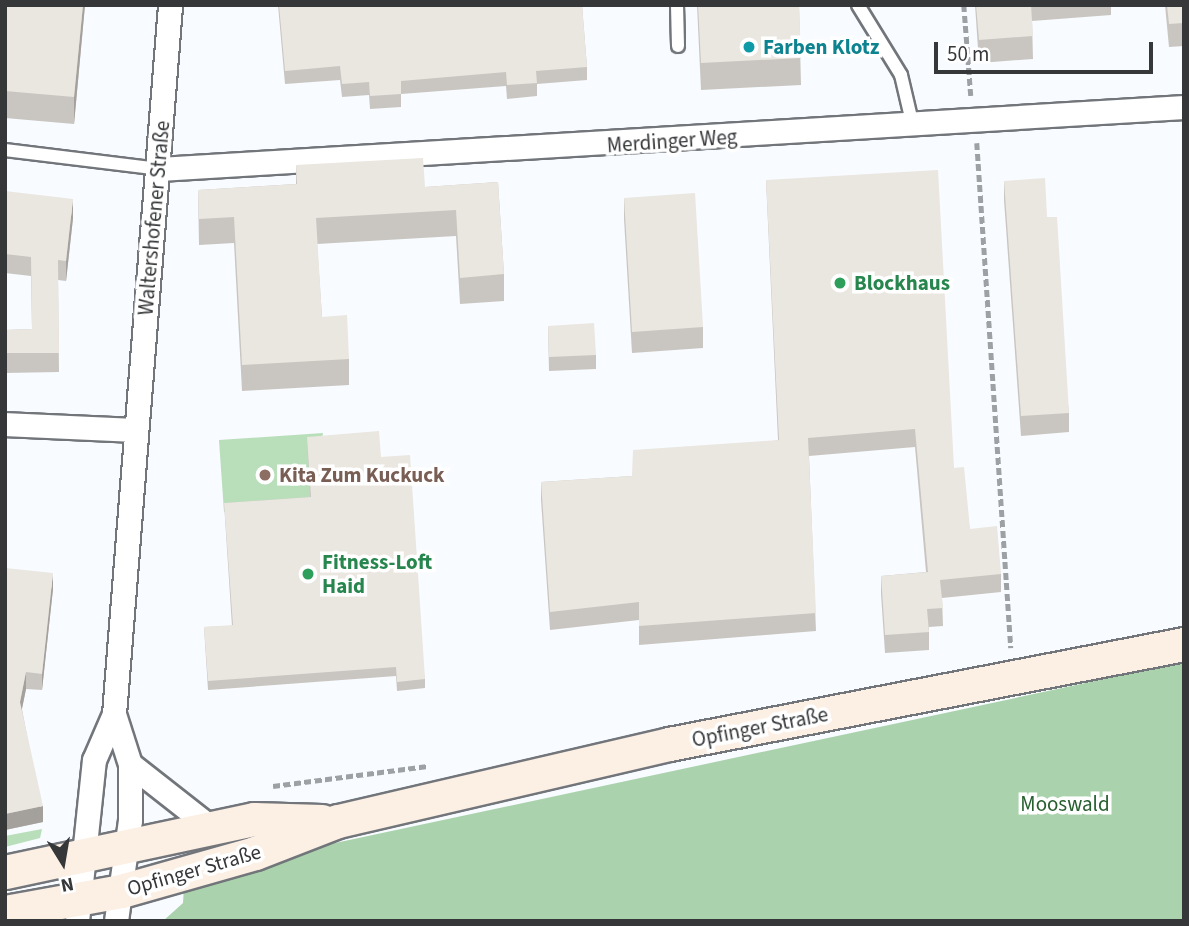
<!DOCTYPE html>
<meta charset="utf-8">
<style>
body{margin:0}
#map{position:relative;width:1189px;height:926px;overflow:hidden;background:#f8fbff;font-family:"Source Sans 3",sans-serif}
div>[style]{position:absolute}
.green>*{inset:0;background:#b8deba}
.forest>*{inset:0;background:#aad2ac}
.path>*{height:4.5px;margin-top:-2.25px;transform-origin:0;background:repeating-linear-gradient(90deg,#9ea1a4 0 7px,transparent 0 10.5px)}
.roads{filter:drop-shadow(2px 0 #72767b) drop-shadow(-2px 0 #72767b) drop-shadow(0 2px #72767b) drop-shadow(0 -2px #72767b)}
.service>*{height:12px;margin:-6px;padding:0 6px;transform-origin:6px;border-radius:6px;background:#fff}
.minor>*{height:23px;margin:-11.5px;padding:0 11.5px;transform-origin:11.5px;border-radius:11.5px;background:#fff}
.secondary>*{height:33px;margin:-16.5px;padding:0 16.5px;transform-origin:16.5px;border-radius:16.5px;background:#fcefe4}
.wall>*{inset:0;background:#c9c6c1}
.shaded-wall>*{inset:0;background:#a4a19d}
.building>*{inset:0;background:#eae6e0}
.dots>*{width:19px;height:19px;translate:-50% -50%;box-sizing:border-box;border:4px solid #fff;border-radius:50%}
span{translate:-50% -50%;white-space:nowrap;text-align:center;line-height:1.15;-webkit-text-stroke:7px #fff;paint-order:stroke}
.culture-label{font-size:21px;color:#0d838f;font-weight:700}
.left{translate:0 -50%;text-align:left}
.street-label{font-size:21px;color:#353739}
.leisure-label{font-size:21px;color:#27864d;font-weight:700}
.education-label{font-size:21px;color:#785e54;font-weight:700}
.park-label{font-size:21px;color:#265e2e}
.frame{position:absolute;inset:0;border:7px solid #353739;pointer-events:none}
.north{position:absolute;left:28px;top:828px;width:70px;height:70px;-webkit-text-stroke:5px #fff;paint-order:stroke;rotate:169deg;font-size:19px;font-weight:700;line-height:28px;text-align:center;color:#353739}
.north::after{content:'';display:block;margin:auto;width:24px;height:32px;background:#353739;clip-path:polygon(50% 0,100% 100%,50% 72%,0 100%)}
.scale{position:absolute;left:934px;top:42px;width:219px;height:32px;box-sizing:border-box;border:4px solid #353739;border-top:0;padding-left:9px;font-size:21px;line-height:24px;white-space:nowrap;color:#353739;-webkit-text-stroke:5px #fff;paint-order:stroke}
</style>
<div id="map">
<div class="green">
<div style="clip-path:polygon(323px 433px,311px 506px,224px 512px,219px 440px)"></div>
<div style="clip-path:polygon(42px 829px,40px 838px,5px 847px,5px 836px)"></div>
</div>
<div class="forest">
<div style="clip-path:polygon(1184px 662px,1184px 921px,163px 921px,183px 903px,184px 887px,321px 846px)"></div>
</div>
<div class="path">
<div style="left:964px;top:5px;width:91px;rotate:85.6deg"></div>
<div style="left:977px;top:143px;width:506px;rotate:86.15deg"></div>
<div style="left:273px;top:786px;width:156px;rotate:-7.4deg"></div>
</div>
<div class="roads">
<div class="service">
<div style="left:677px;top:5px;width:41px;rotate:88.6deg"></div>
<div style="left:858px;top:5px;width:82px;rotate:58.4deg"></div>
<div style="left:901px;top:75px;width:52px;rotate:76.8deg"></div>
<div style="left:5px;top:150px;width:155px;rotate:7deg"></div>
</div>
<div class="minor">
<div style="left:159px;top:169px;width:1027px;rotate:-3.46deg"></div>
<div style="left:5px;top:424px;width:130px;rotate:2.6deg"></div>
<div style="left:114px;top:714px;width:52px;rotate:72.3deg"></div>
<div style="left:130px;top:764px;width:56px;rotate:90deg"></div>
<div style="left:130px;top:820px;width:102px;rotate:97.9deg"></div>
<div style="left:130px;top:764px;width:100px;rotate:38.1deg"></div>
<div style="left:77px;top:921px;width:162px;rotate:-84deg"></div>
<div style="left:94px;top:760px;width:50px;rotate:-66.5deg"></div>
<div style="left:114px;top:714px;width:711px;rotate:-85.48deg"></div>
</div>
<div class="secondary">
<div style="left:5px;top:872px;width:255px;rotate:-12deg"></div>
<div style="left:254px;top:819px;width:68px;rotate:1.7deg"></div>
<div style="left:5px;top:912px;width:118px;rotate:-10.3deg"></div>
<div style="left:121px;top:891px;width:139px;rotate:-15.8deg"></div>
<div style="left:255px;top:853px;width:89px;rotate:-21.1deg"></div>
<div style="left:338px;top:821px;width:340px;rotate:-13.1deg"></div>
<div style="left:669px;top:744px;width:525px;rotate:-10.99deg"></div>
</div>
</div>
<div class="wall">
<div style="clip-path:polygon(5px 5px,85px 5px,74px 124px,5px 118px)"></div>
<div style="clip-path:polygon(278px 5px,582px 5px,587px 67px,587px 80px,537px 84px,537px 96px,507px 99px,506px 86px,401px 94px,401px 107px,370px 109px,369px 95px,342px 97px,340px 80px,285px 84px)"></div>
<div style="clip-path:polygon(697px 5px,799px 5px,801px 85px,701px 90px)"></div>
<div style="clip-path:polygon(975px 5px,1111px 5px,1111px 15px,1032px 21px,1033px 59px,979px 63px)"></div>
<div style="clip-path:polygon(1165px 5px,1184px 5px,1184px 46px,1169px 47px)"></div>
<div style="clip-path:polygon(296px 165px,425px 187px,498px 182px,504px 274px,504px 301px,460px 304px,456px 236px,317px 244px,322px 317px,349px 359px,349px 385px,242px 391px,234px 243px,199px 245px,198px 190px,296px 184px)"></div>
<div style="clip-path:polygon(766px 180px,954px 468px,970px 529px,1001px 574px,1001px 592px,942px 598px,943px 626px,929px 627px,929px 650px,885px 653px,881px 594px,881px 576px,926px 572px,915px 447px,809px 456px,816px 631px,639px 645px,639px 620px,550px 630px,541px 500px,541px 482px,632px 476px,778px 440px)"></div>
<div style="clip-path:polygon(1004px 181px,1047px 217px,1069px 413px,1069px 432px,1021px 436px,1004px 200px)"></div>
<div style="clip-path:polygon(5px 191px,73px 218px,66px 281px,58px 280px,59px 372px,5px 373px,5px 330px,32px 329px,31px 276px,5px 273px)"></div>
<div style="clip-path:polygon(624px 198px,703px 327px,703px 348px,632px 353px,624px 219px)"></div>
<div style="clip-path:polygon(548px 326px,596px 355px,596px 369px,549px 371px)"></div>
<div style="clip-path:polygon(307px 437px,381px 457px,425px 679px,425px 688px,397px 691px,396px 676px,208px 690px,204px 627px,232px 626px,224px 503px,310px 497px)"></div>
<div style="clip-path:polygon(5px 568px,53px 589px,42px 690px,26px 689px,22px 709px,43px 822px,5px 830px)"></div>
</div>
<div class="shaded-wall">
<div style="clip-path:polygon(83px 5px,85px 5px,74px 124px,74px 97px)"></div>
<div style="clip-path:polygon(73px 199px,73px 218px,66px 281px,66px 261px)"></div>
<div style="clip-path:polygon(53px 573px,53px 589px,42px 690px,42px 674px)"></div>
<div style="clip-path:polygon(26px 672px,26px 689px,20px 718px,20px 702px)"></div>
<div style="clip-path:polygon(43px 806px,43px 822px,5px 830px,5px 814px)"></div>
</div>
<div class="building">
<div style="clip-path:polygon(5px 5px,83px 5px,74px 97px,5px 91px)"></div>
<div style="clip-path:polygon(279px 5px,582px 5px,587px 67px,536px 71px,537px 83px,507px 85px,506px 72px,401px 81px,401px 94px,370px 96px,369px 82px,342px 84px,340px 66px,285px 71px)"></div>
<div style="clip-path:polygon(698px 5px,799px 5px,801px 58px,701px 63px)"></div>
<div style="clip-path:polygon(976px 5px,1031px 5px,1033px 36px,979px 40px)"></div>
<div style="clip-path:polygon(1167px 5px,1184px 5px,1184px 23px,1169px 24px)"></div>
<div style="clip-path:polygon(423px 158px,425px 187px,498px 182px,504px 274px,460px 278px,456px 210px,316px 218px,322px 317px,347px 315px,349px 359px,242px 365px,234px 217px,199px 219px,198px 190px,297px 184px,296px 165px)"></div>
<div style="clip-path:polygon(938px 170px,954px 468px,964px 467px,970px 529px,997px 526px,1001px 574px,940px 580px,943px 608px,927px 609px,929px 632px,885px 635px,881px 576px,928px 572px,915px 429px,808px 438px,816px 613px,639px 626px,639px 602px,550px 612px,541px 482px,632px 476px,633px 450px,779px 440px,766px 180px)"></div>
<div style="clip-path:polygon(1045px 178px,1047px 217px,1057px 217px,1069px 413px,1021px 416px,1004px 181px)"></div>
<div style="clip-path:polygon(5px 191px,73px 199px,66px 261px,58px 260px,59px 353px,5px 353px,5px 330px,32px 329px,31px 257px,5px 254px)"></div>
<div style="clip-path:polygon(695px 193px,703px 327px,632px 332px,624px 198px)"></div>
<div style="clip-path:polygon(594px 323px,596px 355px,549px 357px,548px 326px)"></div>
<div style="clip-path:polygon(379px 431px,381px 457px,410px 455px,425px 679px,397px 682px,396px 667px,208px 681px,204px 627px,233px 625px,224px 503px,311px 497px,307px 437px)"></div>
<div style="clip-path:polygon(5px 568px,53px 573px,42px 674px,26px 672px,20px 702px,43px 806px,5px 814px)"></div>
</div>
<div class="dots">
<div style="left:749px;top:47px;background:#0f9aa8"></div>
<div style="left:840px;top:283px;background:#2e9e5b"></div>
<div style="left:265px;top:475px;background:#8d6e63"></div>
<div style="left:308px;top:574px;background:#2e9e5b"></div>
</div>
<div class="culture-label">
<span class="left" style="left:763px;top:47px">Farben Klotz</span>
</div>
<div class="street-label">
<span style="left:672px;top:141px;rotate:-4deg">Merdinger Weg</span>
<span style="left:154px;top:218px;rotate:-85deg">Waltershofener Straße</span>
<span style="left:760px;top:727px;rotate:-11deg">Opfinger Straße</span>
<span style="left:194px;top:870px;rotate:-16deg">Opfinger Straße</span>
</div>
<div class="leisure-label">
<span class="left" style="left:854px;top:283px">Blockhaus</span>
<span class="left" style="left:322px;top:574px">Fitness-Loft<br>Haid</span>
</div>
<div class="education-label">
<span class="left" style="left:279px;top:475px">Kita Zum Kuckuck</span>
</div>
<div class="park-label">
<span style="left:1065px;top:804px">Mooswald</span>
</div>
<div class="frame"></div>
<div class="north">N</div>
<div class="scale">50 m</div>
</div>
